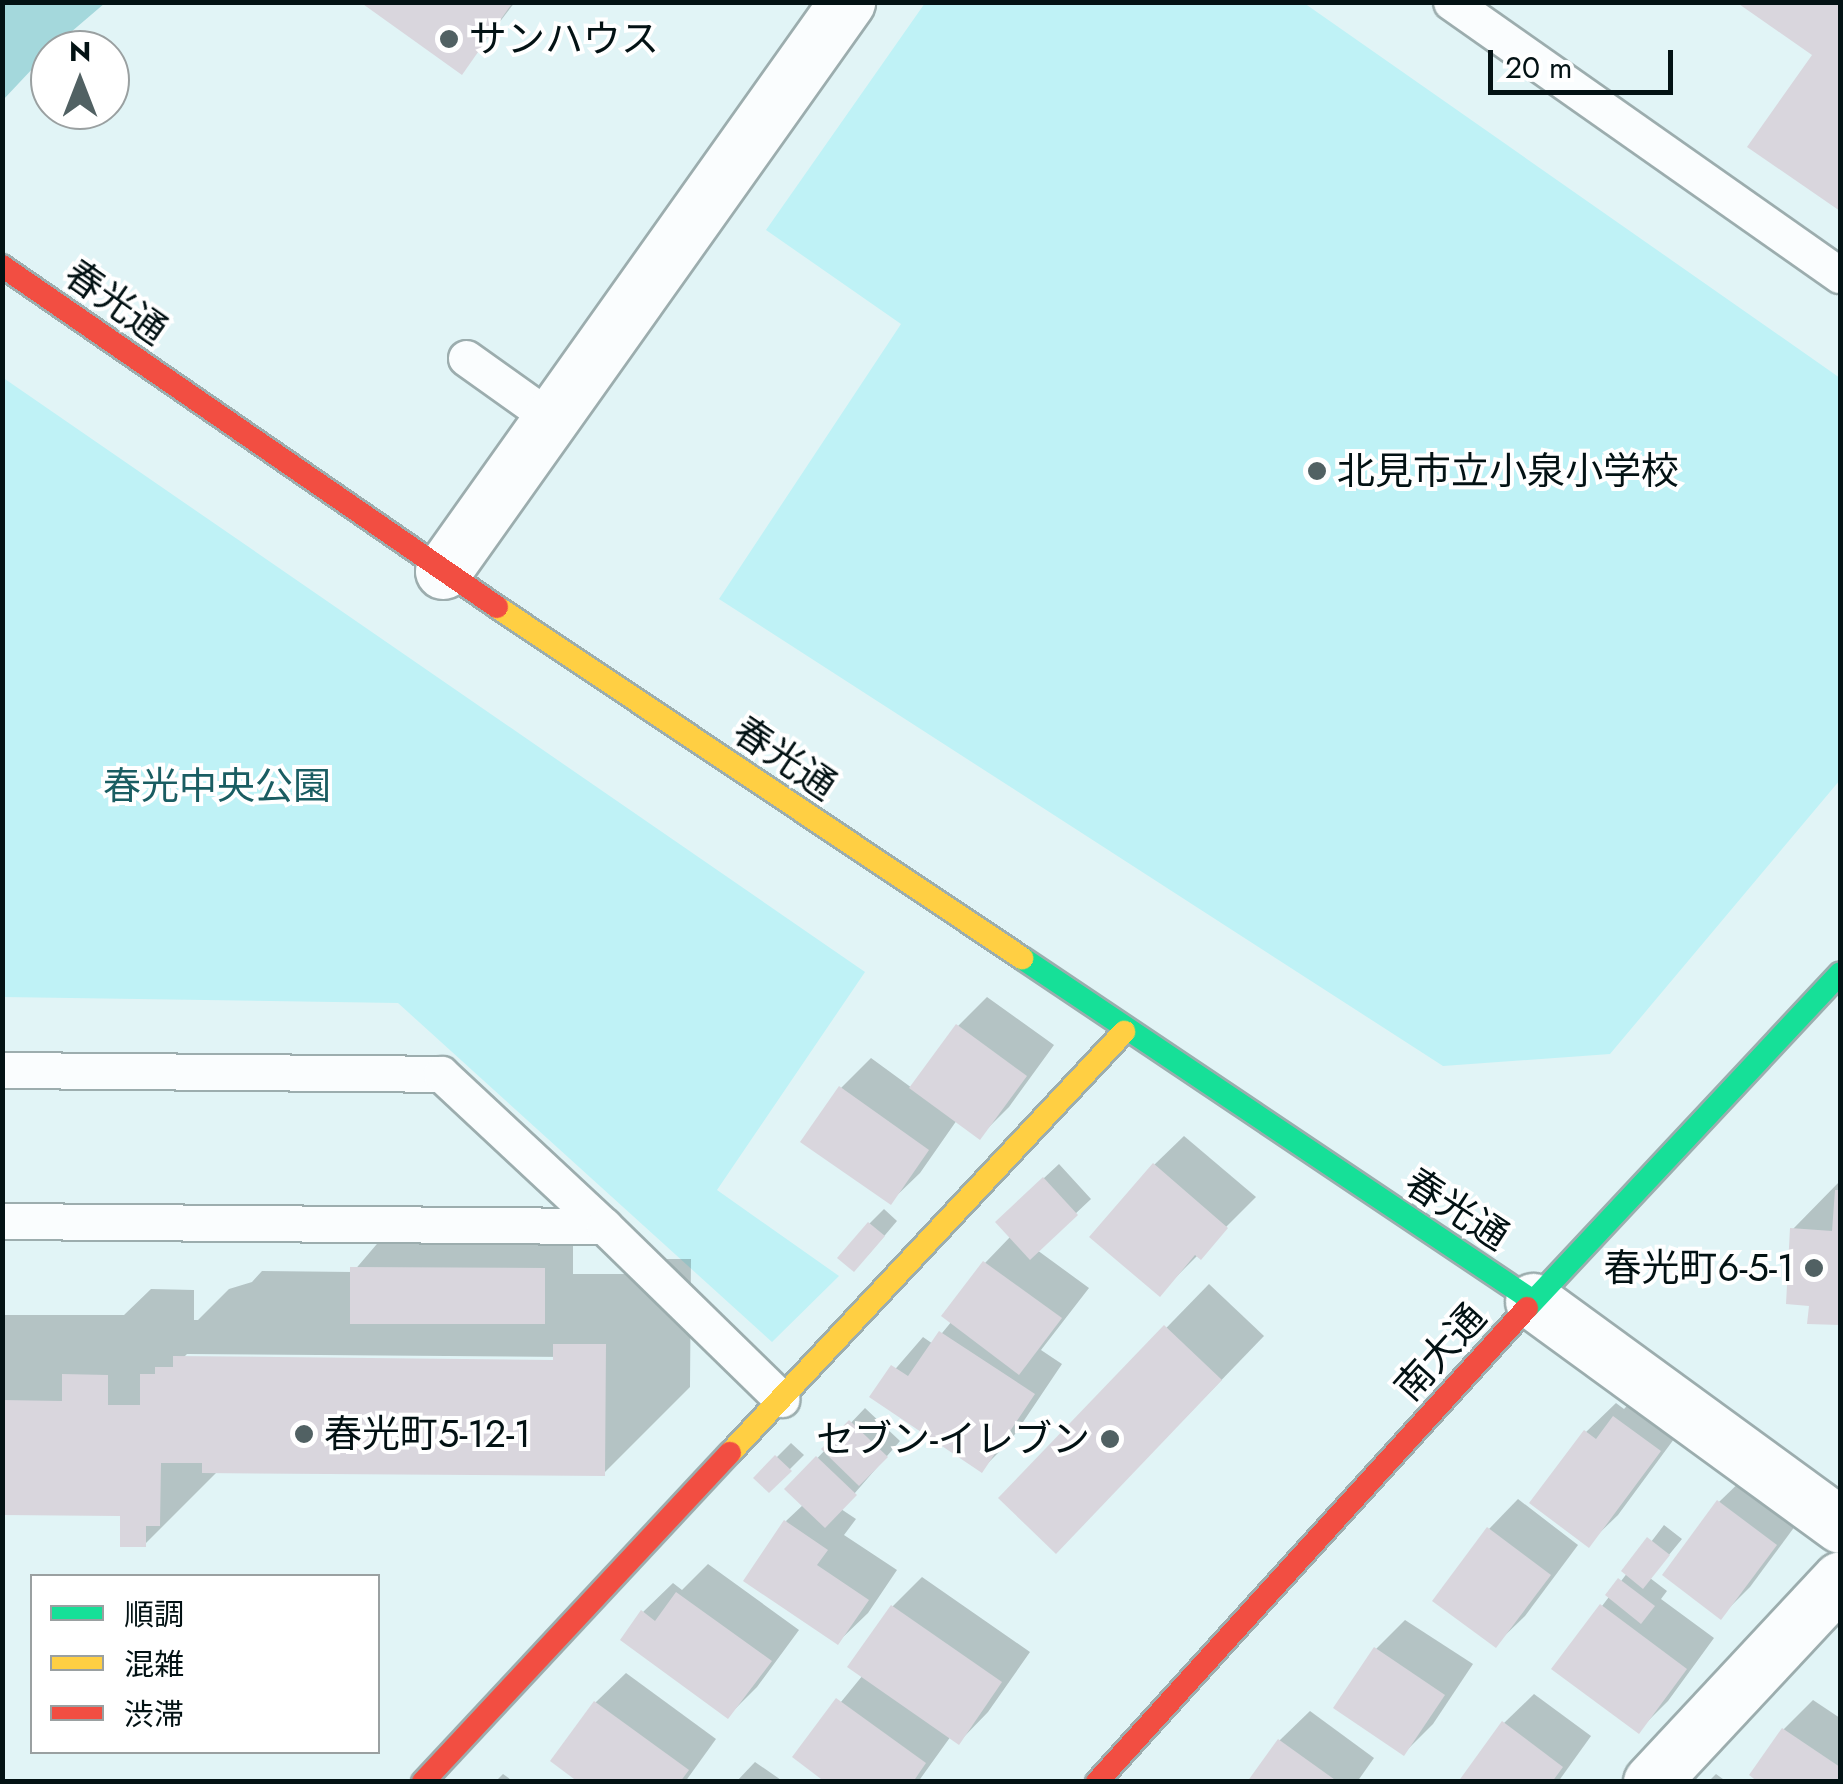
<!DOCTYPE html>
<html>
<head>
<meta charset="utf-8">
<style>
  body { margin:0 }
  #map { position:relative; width:1843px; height:1784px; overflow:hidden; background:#e1f4f6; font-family:Jost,"Noto Sans JP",sans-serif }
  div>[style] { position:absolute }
  .green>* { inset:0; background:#bff2f6 }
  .forest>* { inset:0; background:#a4d8dc }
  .shadow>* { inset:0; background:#0003 }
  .building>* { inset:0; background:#d9d6dd }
  .roads { filter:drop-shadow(2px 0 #9cadae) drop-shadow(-2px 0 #9cadae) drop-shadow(0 2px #9cadae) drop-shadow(0 -2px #9cadae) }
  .lane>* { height:35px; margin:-17.5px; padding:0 17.5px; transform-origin:17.5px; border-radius:17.5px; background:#fafdfe }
  .street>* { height:55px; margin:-27.5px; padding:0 27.5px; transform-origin:27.5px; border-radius:27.5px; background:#fafdfe }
  .fast>* { height:22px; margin:-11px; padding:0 11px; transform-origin:11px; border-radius:11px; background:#16e098 }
  .slow>* { height:22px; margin:-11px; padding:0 11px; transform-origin:11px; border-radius:11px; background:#ffcf43 }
  .jam>* { height:22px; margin:-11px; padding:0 11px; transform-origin:11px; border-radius:11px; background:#f24e42 }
  .dots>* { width:28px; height:28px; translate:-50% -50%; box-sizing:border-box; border:5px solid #fff; border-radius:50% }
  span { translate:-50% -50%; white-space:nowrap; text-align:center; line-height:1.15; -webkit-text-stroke:8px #fff; paint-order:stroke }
  .poi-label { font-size:38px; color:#031214 }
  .left { translate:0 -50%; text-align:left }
  .right { translate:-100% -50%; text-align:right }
  .street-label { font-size:38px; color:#031214 }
  .park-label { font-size:38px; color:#1a5d62 }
  .frame { position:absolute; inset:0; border:5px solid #031214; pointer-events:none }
  .legend { position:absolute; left:30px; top:1574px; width:350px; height:180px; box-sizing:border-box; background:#fff; border:2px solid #9aa0a1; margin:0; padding:12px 18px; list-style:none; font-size:30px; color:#031214 }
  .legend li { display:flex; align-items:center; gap:20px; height:50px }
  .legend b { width:50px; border:2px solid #9aa0a1 }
  .north { position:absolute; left:30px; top:30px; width:100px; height:100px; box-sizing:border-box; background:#fff; border:2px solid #9aa0a1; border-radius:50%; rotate:0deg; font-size:28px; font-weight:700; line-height:40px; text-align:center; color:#031214 }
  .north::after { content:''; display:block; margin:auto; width:35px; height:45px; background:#516163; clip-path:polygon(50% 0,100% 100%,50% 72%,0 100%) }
  .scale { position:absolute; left:1488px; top:50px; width:185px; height:45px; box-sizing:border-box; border:5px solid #031214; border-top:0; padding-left:12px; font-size:30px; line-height:35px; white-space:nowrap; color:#031214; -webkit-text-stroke:8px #fff; paint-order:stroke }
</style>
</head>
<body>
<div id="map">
  <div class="green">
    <i style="clip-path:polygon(925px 3px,1304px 3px,1840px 378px,1840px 780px,1610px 1054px,1443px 1066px,719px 599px,901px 324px,766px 230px)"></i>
    <i style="clip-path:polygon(2px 377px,865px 972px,717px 1190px,839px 1276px,772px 1342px,398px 1003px,3px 997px)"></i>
  </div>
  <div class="forest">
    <i style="clip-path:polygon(3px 2px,105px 2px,105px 3px,50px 50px,3px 100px)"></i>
  </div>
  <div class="shadow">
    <i style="clip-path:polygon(364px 2px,515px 2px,462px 71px)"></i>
    <i style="clip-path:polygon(1740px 2px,1840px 2px,1840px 208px,1751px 146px,1815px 55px)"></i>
    <i style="clip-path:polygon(987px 997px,1054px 1045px,1009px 1107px,980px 1136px,957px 1120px,920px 1173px,890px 1202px,841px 1088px,871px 1058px,912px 1088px,958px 1026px)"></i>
    <i style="clip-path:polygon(1184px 1136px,1256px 1197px,1160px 1293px,1154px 1165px)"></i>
    <i style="clip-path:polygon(1059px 1164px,1091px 1199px,1037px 1250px,1089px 1288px,1041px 1350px,1062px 1364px,1011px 1440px,982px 1469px,872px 1396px,923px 1337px,933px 1344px,952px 1321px,985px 1263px,1011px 1236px,1012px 1208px)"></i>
    <i style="clip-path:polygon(1840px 1181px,1840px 1323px,1810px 1321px,1812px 1304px,1793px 1229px)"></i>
    <i style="clip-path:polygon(884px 1209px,897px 1221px,868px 1255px,869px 1224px)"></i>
    <i style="clip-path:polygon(evenodd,382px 1238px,573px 1240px,573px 1274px,626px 1274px,641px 1259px,691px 1259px,690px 1387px,604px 1473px,219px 1470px,145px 1544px,123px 1513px,2px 1512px,2px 1315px,124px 1315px,151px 1289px,194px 1290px,194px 1320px,198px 1320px,229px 1289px,252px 1282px,262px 1271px,353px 1272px,382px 1238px,187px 1354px,565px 1357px,565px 1362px,182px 1359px,187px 1354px)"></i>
    <i style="clip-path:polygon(1209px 1284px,1264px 1336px,1099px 1507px,1001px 1498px)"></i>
    <i style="clip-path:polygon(1644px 1388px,1688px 1420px,1618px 1515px,1588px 1544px,1586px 1432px,1616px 1403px,1624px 1409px)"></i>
    <i style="clip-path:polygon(865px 1408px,900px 1441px,841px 1509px,856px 1519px,844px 1535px,897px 1570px,868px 1613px,838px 1642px,786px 1521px,804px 1504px,788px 1489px)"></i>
    <i style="clip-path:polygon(791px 1443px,804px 1455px,769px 1490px,756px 1478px)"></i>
    <i style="clip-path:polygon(1749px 1473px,1804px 1514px,1750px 1587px,1721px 1616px,1719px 1502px)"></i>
    <i style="clip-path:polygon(1518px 1499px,1578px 1545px,1525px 1616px,1495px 1645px,1489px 1529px)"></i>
    <i style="clip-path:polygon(1664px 1525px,1682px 1539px,1650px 1578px,1667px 1591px,1661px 1599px,1714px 1638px,1668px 1701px,1639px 1730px,1602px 1606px)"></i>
    <i style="clip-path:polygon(708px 1564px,799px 1630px,757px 1687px,728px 1716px,643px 1612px,673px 1583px,682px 1590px)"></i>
    <i style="clip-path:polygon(922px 1577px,1030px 1652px,988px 1712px,959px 1742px,951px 1736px,918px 1782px,830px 1782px,796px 1757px,863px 1675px,892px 1607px)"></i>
    <i style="clip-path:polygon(1405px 1620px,1473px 1664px,1433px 1724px,1404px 1753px,1376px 1649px)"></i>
    <i style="clip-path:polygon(626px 1673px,716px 1739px,685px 1782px,621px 1782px,554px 1761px,596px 1702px)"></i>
    <i style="clip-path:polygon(1534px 1694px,1591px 1736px,1558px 1782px,1461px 1782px,1504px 1723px)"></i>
    <i style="clip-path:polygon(1813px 1700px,1840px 1718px,1840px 1782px,1762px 1782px,1752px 1774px,1784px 1729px)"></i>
    <i style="clip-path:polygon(1310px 1711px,1374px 1758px,1357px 1782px,1250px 1782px,1280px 1740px)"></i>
    <i style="clip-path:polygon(755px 1762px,784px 1782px,736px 1782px)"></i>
    <i style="clip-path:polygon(503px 1774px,514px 1782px,495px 1782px)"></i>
    <i style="clip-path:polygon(1716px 1774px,1727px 1782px,1708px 1782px)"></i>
  </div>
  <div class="building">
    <i style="clip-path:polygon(360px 2px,513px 2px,462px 75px)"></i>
    <i style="clip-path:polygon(1736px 2px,1840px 2px,1840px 211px,1747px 147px,1812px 55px)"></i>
    <i style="clip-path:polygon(956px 1024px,1027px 1076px,980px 1140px,909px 1088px)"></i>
    <i style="clip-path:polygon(839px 1086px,929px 1150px,891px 1205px,800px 1142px)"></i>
    <i style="clip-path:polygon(1153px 1163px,1228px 1228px,1201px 1260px,1195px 1255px,1160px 1297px,1089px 1237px)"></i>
    <i style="clip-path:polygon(1043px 1177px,1078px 1215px,1030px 1260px,995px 1222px)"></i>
    <i style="clip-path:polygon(1835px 1190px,1840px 1190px,1840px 1325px,1807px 1324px,1809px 1306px,1786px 1304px,1790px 1228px,1832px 1231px)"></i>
    <i style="clip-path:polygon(868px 1222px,885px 1236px,854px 1272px,837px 1258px)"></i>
    <i style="clip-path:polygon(983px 1261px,1062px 1318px,1019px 1375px,941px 1316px)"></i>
    <i style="clip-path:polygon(350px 1267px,545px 1268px,545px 1324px,350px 1324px)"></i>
    <i style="clip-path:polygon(1164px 1325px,1222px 1380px,1056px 1554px,998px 1498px)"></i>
    <i style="clip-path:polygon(939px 1331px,1035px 1394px,982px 1473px,869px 1397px,891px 1365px,908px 1376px)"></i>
    <i style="clip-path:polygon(553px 1344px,606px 1344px,605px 1476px,202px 1473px,202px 1463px,161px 1463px,160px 1526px,146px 1526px,146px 1547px,120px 1547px,120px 1516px,2px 1515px,2px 1400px,62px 1401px,62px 1374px,108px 1375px,108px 1405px,140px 1405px,140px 1374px,155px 1374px,155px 1367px,173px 1367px,173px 1356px,553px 1360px)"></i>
    <i style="clip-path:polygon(1613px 1416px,1661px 1451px,1589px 1548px,1529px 1503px,1584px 1430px,1596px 1439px)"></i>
    <i style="clip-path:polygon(849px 1420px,888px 1457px,859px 1486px,821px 1449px)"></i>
    <i style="clip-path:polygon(775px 1455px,792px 1471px,769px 1493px,753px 1478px)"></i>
    <i style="clip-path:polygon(816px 1456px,857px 1495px,825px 1528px,784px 1489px)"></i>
    <i style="clip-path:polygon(1717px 1500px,1777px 1545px,1721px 1620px,1662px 1575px)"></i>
    <i style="clip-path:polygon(784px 1520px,828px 1550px,817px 1565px,869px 1600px,838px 1645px,743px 1581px)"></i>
    <i style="clip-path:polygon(1487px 1527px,1551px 1575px,1496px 1648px,1432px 1601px)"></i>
    <i style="clip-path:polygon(1647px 1537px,1670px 1555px,1643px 1589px,1621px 1571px)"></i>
    <i style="clip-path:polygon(1618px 1578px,1655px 1606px,1641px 1624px,1605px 1595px)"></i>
    <i style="clip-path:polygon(676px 1592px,772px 1661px,728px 1719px,620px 1640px,641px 1610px,655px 1621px)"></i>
    <i style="clip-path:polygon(1600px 1604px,1687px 1669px,1639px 1734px,1551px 1669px)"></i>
    <i style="clip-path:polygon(891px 1605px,1002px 1682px,959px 1745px,847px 1667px)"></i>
    <i style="clip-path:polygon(1374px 1647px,1445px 1695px,1404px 1756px,1333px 1708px)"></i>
    <i style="clip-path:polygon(836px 1698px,926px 1763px,913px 1782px,825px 1782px,792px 1757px)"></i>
    <i style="clip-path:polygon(594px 1701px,689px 1770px,680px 1782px,578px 1782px,550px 1761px)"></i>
    <i style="clip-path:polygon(1502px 1721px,1563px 1767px,1552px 1782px,1458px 1782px)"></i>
    <i style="clip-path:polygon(1782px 1728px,1840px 1767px,1840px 1782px,1758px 1782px,1749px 1775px)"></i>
    <i style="clip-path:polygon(1278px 1739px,1338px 1782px,1247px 1782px)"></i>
  </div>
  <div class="roads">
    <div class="lane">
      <i style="left:1451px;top:2px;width:475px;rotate:35.1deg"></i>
      <i style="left:466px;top:358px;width:103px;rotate:35.5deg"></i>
      <i style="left:2px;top:1070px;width:439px;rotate:0.5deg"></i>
      <i style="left:441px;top:1074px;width:223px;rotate:43deg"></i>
      <i style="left:2px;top:1221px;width:602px;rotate:0.48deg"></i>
      <i style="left:604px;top:1226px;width:248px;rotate:44.3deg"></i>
    </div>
    <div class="street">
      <i style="left:443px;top:571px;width:698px;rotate:-54.62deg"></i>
      <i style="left:1533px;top:1301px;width:380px;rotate:36.1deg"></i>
      <i style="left:1651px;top:1782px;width:277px;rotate:-47deg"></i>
    </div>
    <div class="fast">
      <i style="left:1022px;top:958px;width:615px;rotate:33.87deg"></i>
      <i style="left:1527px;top:1308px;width:458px;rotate:-46.9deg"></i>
    </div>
    <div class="slow">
      <i style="left:497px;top:607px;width:632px;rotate:33.77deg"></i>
      <i style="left:730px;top:1453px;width:577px;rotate:-46.9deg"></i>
    </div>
    <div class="jam">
      <i style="left:2px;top:266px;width:601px;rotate:34.56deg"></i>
      <i style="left:423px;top:1782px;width:450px;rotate:-47deg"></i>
      <i style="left:1097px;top:1782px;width:640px;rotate:-47.79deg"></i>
    </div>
  </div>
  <div class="dots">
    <i style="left:449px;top:39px;background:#516163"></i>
    <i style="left:1317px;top:471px;background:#516163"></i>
    <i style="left:1814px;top:1268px;background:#516163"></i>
    <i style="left:304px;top:1434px;background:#516163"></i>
    <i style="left:1110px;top:1439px;background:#516163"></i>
  </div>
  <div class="poi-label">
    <span class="left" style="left:469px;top:39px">サンハウス</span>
    <span class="left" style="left:1337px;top:471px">北見市立小泉小学校</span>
    <span class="right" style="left:1794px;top:1268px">春光町6-5-1</span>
    <span class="left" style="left:324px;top:1434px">春光町5-12-1</span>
    <span class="right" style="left:1090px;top:1439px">セブン-イレブン</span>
  </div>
  <div class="street-label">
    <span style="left:116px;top:302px;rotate:35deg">春光通</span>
    <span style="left:785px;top:758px;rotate:34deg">春光通</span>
    <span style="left:1457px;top:1209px;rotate:33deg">春光通</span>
    <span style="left:1440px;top:1352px;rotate:-48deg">南大通</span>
  </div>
  <div class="park-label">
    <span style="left:217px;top:786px">春光中央公園</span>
  </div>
  <div class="frame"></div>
  <ul class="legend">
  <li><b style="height:12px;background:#16e098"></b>順調</li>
  <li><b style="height:12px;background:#ffcf43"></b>混雑</li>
  <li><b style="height:12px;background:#f24e42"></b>渋滞</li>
  </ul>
  <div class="north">N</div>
  <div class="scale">20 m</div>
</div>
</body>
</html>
